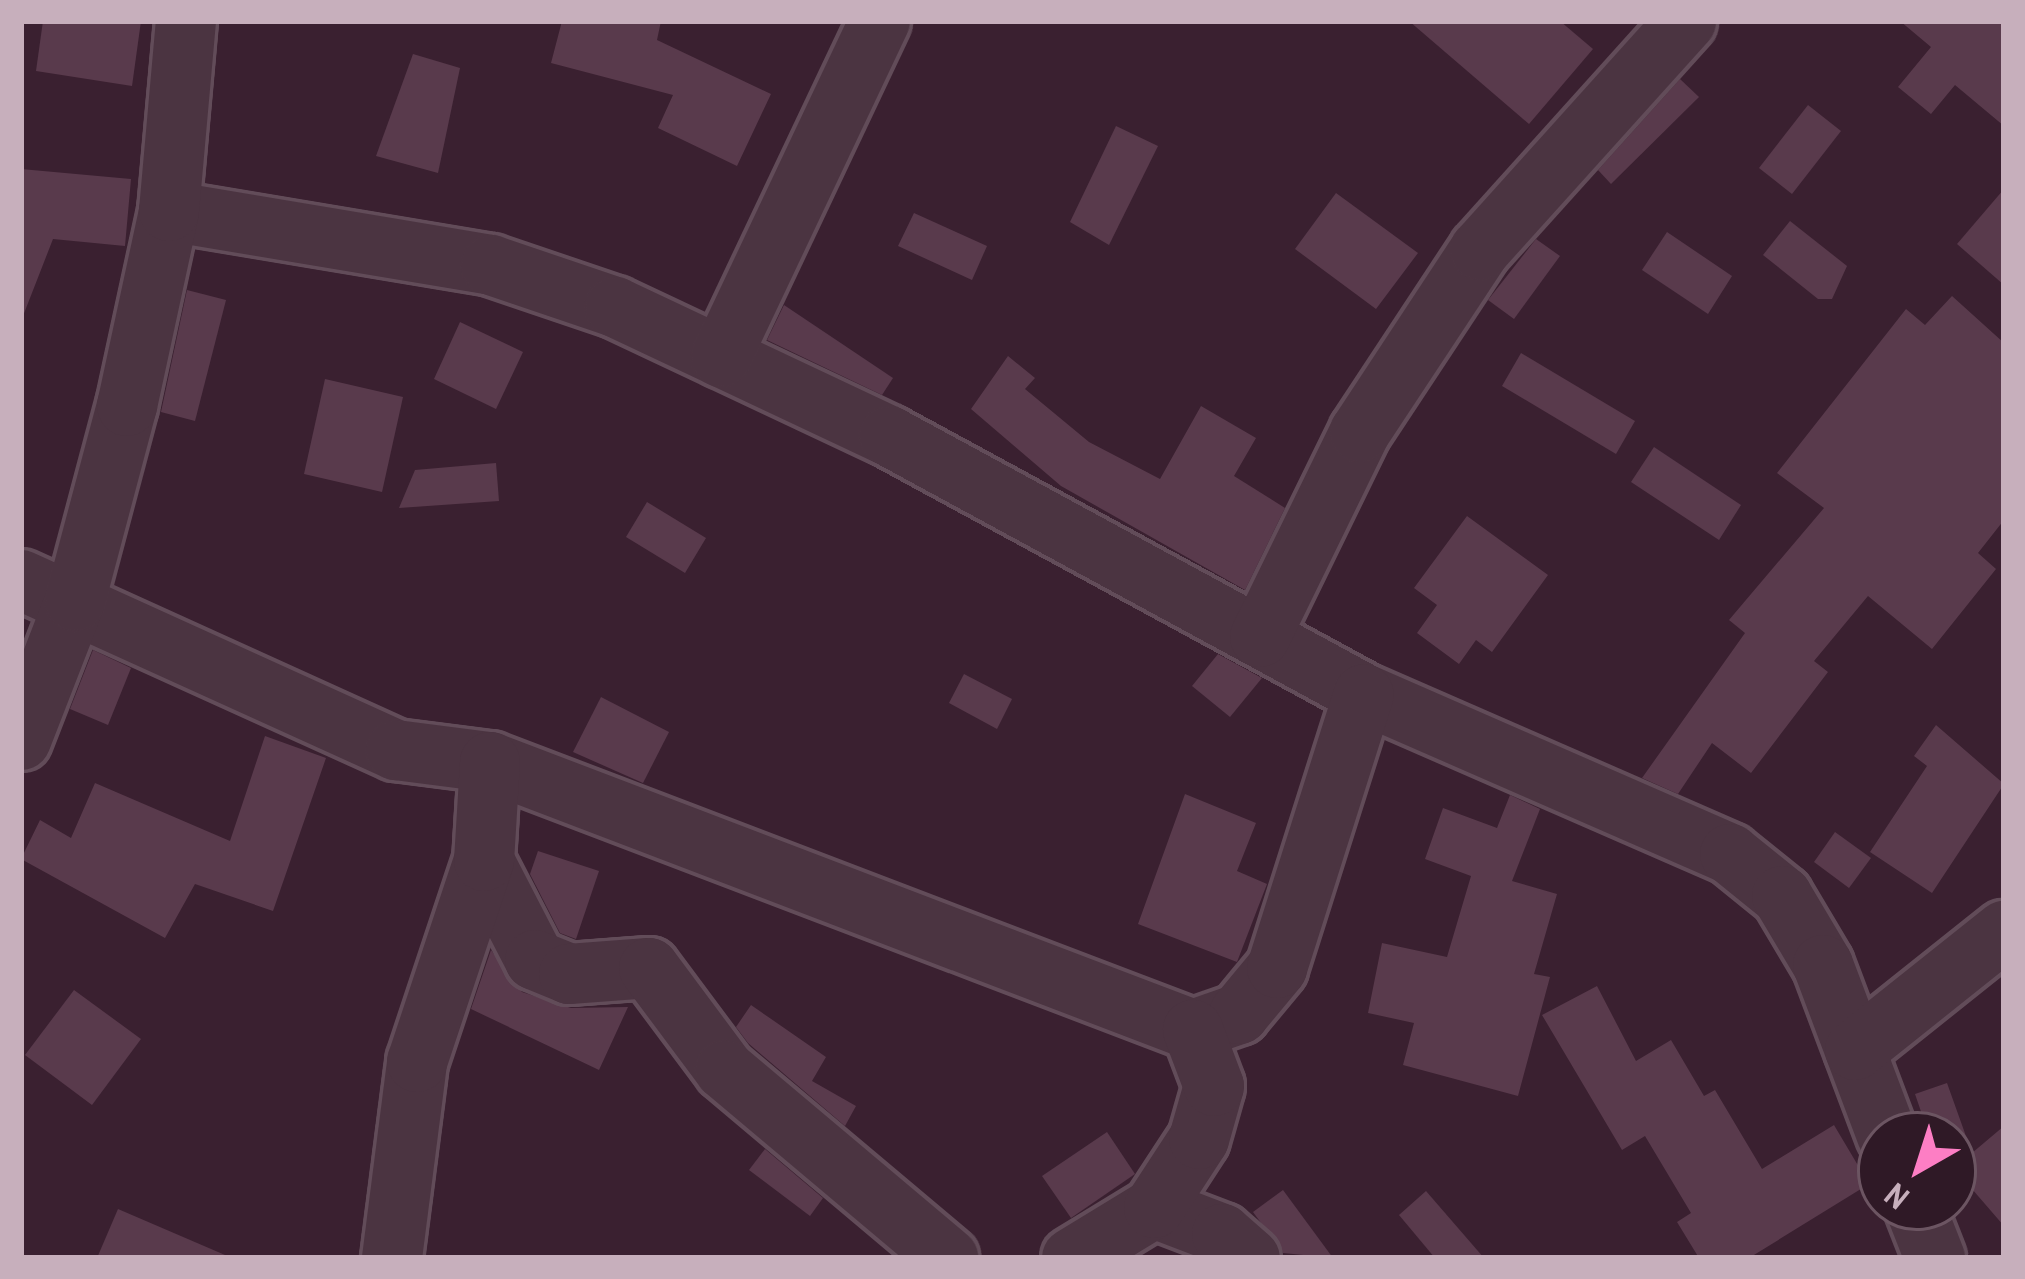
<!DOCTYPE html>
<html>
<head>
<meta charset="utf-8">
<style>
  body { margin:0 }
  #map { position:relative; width:2025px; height:1279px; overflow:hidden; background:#3a2030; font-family:"Archivo Narrow",sans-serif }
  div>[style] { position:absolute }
  .building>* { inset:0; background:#593a4c }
  .roads { filter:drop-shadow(3px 0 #624c59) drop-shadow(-3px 0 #624c59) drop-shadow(0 3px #624c59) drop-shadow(0 -3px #624c59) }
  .minor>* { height:60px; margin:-30px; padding:0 30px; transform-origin:30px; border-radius:30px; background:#4b3441 }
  span { translate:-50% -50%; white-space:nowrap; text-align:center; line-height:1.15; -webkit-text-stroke:10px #2f1926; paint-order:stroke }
  .frame { position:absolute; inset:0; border:24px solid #c7afbc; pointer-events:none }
  .north { position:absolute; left:1857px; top:1111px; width:120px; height:120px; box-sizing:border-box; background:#2f1926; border:3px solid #6c5562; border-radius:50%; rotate:219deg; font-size:33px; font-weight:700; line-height:48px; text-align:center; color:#c7afbc }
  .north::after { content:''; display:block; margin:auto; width:42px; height:54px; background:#fd7ec4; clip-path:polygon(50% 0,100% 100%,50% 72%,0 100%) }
</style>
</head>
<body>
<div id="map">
  <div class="building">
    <i style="clip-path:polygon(43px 21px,141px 21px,132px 86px,36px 71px)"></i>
    <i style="clip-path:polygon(562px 21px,661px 21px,657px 40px,771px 94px,737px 166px,658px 128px,673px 95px,551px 63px)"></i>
    <i style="clip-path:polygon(1409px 21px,1560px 21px,1593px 49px,1529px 124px)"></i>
    <i style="clip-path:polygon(1900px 21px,2004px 21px,2004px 126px,1955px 85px,1931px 114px,1898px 87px,1931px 47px)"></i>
    <i style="clip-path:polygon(413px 54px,460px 68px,438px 173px,376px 156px)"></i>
    <i style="clip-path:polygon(1680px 79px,1699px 97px,1611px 184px,1598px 170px)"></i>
    <i style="clip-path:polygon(1808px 105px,1841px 131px,1792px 194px,1759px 168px)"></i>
    <i style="clip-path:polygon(1116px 126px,1158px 146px,1109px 245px,1070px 222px)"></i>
    <i style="clip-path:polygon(21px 169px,131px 179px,125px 246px,53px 239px,23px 316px)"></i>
    <i style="clip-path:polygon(2004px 189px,2004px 285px,1957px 244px)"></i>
    <i style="clip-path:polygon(1336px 193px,1418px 253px,1376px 309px,1295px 249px)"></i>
    <i style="clip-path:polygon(914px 213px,987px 246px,972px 280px,898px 246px)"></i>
    <i style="clip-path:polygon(1790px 221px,1847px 266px,1832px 299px,1818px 299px,1763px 255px)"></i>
    <i style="clip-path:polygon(1667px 232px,1732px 276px,1708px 314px,1642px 270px)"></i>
    <i style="clip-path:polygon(1536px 239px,1560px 256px,1514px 319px,1488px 300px)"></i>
    <i style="clip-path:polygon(187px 290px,226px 300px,195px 421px,161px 412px)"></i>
    <i style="clip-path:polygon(1952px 296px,2004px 343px,2004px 520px,1978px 553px,1996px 569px,1932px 649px,1868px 596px,1814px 661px,1828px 672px,1751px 773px,1712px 743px,1678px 794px,1642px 778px,1745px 633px,1729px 620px,1824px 508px,1777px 473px,1906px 309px,1925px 325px)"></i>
    <i style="clip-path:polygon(784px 305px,893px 378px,882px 395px,767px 340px)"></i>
    <i style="clip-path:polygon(460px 322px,523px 352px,496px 409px,434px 379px)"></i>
    <i style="clip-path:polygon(1521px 353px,1635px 421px,1616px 454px,1502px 386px)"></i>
    <i style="clip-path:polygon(1008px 356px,1035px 378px,1025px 389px,1089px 442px,1160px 479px,1201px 406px,1256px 438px,1234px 476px,1285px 508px,1245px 590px,1061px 486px,971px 409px)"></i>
    <i style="clip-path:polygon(325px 379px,403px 397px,382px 492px,304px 474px)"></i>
    <i style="clip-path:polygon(1654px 447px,1741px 505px,1719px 540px,1631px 482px)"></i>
    <i style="clip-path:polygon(496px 463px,499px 501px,399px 508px,415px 470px)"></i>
    <i style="clip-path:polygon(647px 502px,706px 538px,685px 573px,626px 537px)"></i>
    <i style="clip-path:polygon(1467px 516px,1548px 575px,1492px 652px,1476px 640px,1459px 664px,1417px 633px,1437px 605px,1414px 588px)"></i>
    <i style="clip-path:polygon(93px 650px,131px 668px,108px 725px,70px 709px)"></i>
    <i style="clip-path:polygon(1218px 654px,1262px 678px,1230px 717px,1192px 686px)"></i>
    <i style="clip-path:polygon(964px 674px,1012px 699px,997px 729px,949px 703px)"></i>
    <i style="clip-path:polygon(601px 697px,669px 732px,643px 783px,573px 752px)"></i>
    <i style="clip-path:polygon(1936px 725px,2004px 784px,1932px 893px,1870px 852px,1927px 766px,1914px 756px)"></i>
    <i style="clip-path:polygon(265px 736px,326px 758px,273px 911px,195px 884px,165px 938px,21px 859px,40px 820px,71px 838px,95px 783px,230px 841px)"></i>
    <i style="clip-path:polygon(1185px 794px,1256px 823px,1237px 871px,1267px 884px,1237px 962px,1138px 924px)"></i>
    <i style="clip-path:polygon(1510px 795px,1540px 809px,1512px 881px,1557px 894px,1534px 974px,1550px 977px,1518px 1096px,1403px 1065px,1414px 1023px,1368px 1013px,1382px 943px,1447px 957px,1471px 876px,1425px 859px,1443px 808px,1497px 828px)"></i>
    <i style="clip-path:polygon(1835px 832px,1871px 858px,1849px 888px,1814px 862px)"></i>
    <i style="clip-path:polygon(538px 851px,599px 871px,576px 939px,560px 933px,530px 874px)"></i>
    <i style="clip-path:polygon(491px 950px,522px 992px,571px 1008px,628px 1007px,599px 1070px,471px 1009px)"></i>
    <i style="clip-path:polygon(1597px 986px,1636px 1061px,1671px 1040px,1704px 1096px,1715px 1090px,1762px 1169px,1834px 1125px,1869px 1184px,1749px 1258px,1699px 1258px,1677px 1222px,1691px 1213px,1645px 1136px,1622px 1150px,1542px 1015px)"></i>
    <i style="clip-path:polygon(74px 990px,141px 1039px,92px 1105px,25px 1055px)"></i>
    <i style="clip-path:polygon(751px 1005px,826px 1057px,812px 1081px,856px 1106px,845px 1126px,748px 1043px,736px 1027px)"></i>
    <i style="clip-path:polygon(1947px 1083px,1972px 1153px,2004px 1126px,2004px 1226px,1953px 1167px,1953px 1135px,1929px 1135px,1915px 1094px)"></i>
    <i style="clip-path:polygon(1107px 1132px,1135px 1174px,1071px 1218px,1042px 1176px)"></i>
    <i style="clip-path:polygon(765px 1149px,823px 1198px,810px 1216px,749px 1170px)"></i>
    <i style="clip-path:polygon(1283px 1190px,1333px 1258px,1283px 1253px,1253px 1212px)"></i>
    <i style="clip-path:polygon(1426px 1191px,1484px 1258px,1435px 1258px,1399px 1215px)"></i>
    <i style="clip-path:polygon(118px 1209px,232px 1258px,97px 1258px)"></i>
  </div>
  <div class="roads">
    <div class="minor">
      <i style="left:169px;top:211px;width:326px;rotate:9.5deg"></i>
      <i style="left:491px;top:265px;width:131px;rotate:18.7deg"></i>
      <i style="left:615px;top:307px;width:303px;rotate:25.2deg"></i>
      <i style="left:889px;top:436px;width:541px;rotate:28.51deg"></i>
      <i style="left:1364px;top:694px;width:399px;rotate:23.6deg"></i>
      <i style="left:1730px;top:854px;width:67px;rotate:38.9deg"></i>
      <i style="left:1782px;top:896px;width:80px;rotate:59.3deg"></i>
      <i style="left:1823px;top:965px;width:182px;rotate:69.4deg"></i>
      <i style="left:721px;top:357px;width:372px;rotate:-64.7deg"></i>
      <i style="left:21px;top:580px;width:412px;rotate:24.4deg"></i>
      <i style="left:396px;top:750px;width:95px;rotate:7.3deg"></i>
      <i style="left:490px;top:762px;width:752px;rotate:20.87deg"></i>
      <i style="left:1193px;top:1030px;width:49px;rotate:-19.2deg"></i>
      <i style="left:1239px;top:1014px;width:60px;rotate:-50.4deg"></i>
      <i style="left:1277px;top:968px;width:287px;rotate:-72.4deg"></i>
      <i style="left:1260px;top:637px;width:228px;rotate:-64deg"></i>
      <i style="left:1360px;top:432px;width:218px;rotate:-56.6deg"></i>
      <i style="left:1480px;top:250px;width:308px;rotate:-48deg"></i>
      <i style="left:21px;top:740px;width:149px;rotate:-68.8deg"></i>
      <i style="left:75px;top:601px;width:202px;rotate:-75.1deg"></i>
      <i style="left:127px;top:406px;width:199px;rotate:-77.8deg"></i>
      <i style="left:169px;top:211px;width:191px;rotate:-84.9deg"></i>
      <i style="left:484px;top:861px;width:111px;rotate:62.7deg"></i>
      <i style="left:535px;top:960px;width:37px;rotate:22deg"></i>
      <i style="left:569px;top:974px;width:80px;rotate:-4.3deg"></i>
      <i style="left:649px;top:968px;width:127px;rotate:53.3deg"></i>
      <i style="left:725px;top:1070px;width:292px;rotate:40.1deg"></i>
      <i style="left:1855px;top:1050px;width:191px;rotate:-38.6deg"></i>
      <i style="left:1915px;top:1207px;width:55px;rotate:68.6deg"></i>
      <i style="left:1154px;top:1208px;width:73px;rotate:20.9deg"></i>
      <i style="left:1222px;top:1234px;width:37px;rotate:41deg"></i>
      <i style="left:392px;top:1258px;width:198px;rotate:-82.7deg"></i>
      <i style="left:417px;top:1062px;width:212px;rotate:-71.6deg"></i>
      <i style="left:484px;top:861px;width:99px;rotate:-86.5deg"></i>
      <i style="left:1072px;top:1258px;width:96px;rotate:-31.4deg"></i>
      <i style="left:1154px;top:1208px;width:82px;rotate:-56.9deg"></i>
      <i style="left:1199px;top:1139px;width:55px;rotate:-74.2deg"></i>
      <i style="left:1214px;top:1086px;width:60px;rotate:-110.6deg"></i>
    </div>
  </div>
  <div class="frame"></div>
  <div class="north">N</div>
</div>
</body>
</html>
